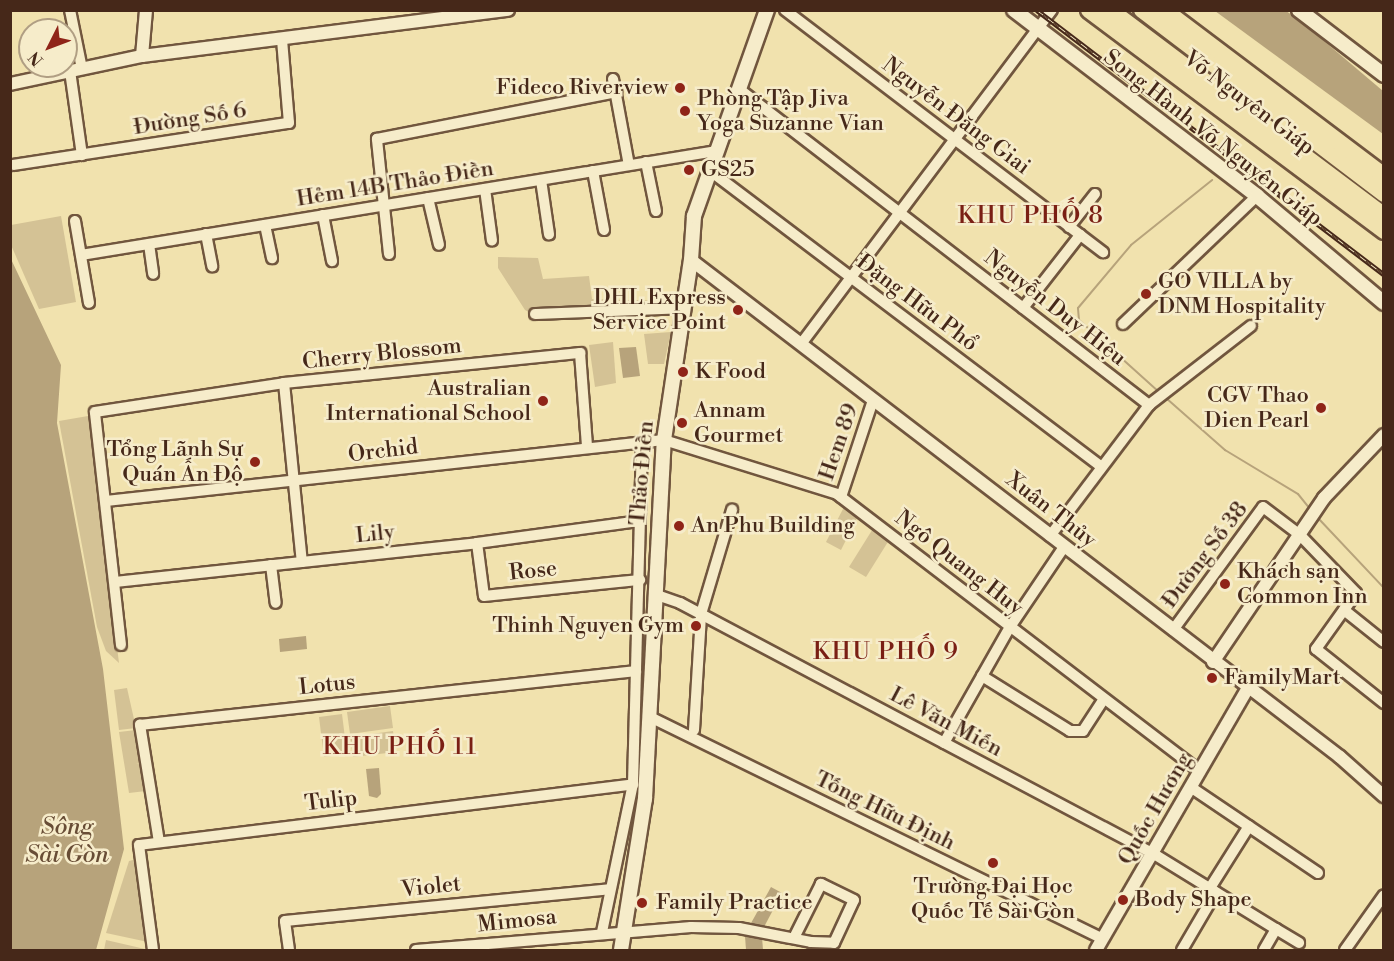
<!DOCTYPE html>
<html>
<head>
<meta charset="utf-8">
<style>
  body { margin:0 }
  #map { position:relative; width:1394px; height:961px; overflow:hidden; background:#f1e2ae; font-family:"Libre Bodoni",serif }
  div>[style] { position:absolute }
  .green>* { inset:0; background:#d4c295 }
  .water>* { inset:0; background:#b7a37b }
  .stream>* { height:2px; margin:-1px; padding:0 1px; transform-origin:1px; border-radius:1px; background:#b7a37b }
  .roads { filter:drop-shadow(2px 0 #71563e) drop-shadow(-2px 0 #71563e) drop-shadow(0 2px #71563e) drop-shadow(0 -2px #71563e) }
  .minor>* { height:10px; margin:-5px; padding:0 5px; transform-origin:5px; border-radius:5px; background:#f6ecca }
  .tertiary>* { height:12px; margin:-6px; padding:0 6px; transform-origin:6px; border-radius:6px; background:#f6ecca }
  .secondary>* { height:14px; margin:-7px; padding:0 7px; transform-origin:7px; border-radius:7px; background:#f6ecca }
  .trunk>* { height:16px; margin:-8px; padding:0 8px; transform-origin:8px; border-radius:8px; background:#f1e2ae }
  .rail>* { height:4.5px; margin-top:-2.25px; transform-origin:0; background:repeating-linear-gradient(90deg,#f6ecca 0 7px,#462819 0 14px); box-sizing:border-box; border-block:2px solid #462819 }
  .dots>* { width:16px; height:16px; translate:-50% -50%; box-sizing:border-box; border:3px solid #f6ecca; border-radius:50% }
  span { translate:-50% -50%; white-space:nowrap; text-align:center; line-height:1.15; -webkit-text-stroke:5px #f6ecca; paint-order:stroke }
  .poi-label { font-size:22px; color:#462819 }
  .right { translate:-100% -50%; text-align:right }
  .left { translate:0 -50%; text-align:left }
  .street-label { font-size:22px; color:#462819 }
  .neighbourhood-label { font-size:24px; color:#7a1f14; letter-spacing:1.5px }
  .water-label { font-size:24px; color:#684d36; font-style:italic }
  .frame { position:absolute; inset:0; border:12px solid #462819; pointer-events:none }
  .north { position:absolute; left:18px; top:18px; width:60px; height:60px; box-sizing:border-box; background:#f6ecca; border:2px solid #b09e83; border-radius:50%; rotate:228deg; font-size:16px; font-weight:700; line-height:24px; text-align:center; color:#462819 }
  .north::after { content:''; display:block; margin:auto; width:21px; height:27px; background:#8f2418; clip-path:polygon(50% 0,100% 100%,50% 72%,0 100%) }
</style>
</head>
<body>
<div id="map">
  <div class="green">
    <i style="clip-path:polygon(61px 216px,76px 302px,39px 309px,11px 245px,11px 225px)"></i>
    <i style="clip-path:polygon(498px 257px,538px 258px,543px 279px,589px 276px,592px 299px,671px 301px,671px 308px,536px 316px,525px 310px,498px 268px)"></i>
    <i style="clip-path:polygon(671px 332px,664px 364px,648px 364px,644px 334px)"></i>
    <i style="clip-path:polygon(613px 342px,616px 383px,595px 387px,589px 345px)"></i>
    <i style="clip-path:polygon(88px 416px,119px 663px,106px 651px,97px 627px,59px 421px)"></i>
    <i style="clip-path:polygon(844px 507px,859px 514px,841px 550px,826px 542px)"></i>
    <i style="clip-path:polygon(874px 527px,891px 537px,866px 577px,849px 567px)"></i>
    <i style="clip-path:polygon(127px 688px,136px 728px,119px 730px,114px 690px)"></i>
    <i style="clip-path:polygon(390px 706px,393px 728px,350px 734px,347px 712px)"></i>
    <i style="clip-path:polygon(342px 714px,347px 754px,324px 757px,319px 717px)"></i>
    <i style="clip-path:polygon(136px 730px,142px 763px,136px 764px,142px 764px,146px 791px,129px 793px,119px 732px)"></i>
    <i style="clip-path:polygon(393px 731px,396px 752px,353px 757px,350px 737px)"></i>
    <i style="clip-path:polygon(137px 859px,148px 942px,106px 933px,129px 861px)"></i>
    <i style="clip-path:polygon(106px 940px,145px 949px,144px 950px,104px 950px)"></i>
  </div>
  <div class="water">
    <i style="clip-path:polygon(1215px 11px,1286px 11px,1298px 19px,1383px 91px,1383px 134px)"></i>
    <i style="clip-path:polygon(10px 257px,61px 365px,57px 423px,103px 669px,124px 849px,96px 950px,11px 950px)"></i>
    <i style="clip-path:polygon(636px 347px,640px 376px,623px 378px,619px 348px)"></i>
    <i style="clip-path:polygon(306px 636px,307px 649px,280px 652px,279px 639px)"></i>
    <i style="clip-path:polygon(379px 768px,381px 794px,377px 798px,369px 796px,366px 769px)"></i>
    <i style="clip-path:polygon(771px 887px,782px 893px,764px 927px,750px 925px)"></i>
    <i style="clip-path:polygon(745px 936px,762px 937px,763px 950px,746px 950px)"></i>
  </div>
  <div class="stream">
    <i style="left:1159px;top:392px;width:108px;rotate:-138deg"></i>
    <i style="left:1079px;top:320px;width:12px;rotate:-95deg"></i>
    <i style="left:1078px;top:308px;width:82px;rotate:-49.9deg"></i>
    <i style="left:1131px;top:245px;width:104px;rotate:-38.7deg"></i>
    <i style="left:1166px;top:398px;width:79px;rotate:41.4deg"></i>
    <i style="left:1225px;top:450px;width:85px;rotate:31.1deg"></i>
    <i style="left:1298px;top:494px;width:19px;rotate:51deg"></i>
    <i style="left:1318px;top:518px;width:96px;rotate:46.7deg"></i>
  </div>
  <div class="roads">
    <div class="minor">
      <i style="left:70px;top:10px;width:60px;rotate:78.5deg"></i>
      <i style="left:785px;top:10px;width:400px;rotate:37.3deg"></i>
      <i style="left:48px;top:26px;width:4px;rotate:90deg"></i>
      <i style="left:70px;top:71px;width:85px;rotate:81.9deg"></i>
      <i style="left:613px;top:79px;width:87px;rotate:79.5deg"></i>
      <i style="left:739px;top:89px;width:518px;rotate:37.62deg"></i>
      <i style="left:646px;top:162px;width:50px;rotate:78.5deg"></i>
      <i style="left:13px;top:165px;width:279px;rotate:-8.7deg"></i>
      <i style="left:289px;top:123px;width:84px;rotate:-94.8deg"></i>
      <i style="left:709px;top:170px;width:492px;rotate:37.1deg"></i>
      <i style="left:593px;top:171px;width:60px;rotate:79.4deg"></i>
      <i style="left:541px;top:180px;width:55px;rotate:81.6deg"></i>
      <i style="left:485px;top:189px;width:52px;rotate:82.3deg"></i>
      <i style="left:428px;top:198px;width:48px;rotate:76.8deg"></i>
      <i style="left:323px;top:215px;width:47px;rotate:78.9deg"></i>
      <i style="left:75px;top:221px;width:83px;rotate:80.3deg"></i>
      <i style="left:265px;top:225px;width:34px;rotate:78deg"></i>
      <i style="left:1069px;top:227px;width:42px;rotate:-51.8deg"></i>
      <i style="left:206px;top:234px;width:33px;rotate:79deg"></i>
      <i style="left:149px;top:244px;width:30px;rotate:82deg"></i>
      <i style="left:389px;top:254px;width:116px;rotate:-96deg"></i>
      <i style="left:377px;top:139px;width:244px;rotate:-11.1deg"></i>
      <i style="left:81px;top:255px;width:643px;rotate:-9.3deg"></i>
      <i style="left:1023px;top:308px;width:93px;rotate:-52deg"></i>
      <i style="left:535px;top:314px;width:147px;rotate:-2.3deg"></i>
      <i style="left:1123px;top:324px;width:185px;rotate:-43.7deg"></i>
      <i style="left:801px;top:344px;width:418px;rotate:-53.1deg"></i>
      <i style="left:284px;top:383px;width:180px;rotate:84.3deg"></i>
      <i style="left:841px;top:497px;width:102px;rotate:-71.7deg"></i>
      <i style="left:106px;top:501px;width:561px;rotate:-6.24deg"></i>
      <i style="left:664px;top:440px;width:181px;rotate:17.3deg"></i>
      <i style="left:837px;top:494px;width:457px;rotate:37.4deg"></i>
      <i style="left:1050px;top:536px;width:164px;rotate:-52.9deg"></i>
      <i style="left:1149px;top:405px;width:129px;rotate:-37.8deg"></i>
      <i style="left:477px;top:543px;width:53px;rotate:82.5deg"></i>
      <i style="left:484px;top:596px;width:157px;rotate:-5.9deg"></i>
      <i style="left:271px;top:565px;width:38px;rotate:83deg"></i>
      <i style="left:115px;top:582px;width:364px;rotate:-6.1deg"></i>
      <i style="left:477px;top:543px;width:163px;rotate:-7.7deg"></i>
      <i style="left:654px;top:594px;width:28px;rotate:19deg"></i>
      <i style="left:680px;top:603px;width:536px;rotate:27.9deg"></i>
      <i style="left:1154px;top:854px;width:143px;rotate:31.6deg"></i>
      <i style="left:1276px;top:929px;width:24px;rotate:120deg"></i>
      <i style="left:1344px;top:610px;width:51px;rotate:38.7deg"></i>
      <i style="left:1173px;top:630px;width:152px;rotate:-53.8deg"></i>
      <i style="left:1263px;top:507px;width:46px;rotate:37.1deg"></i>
      <i style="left:1300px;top:535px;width:81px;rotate:46deg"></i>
      <i style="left:1356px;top:593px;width:69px;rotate:125.5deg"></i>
      <i style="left:1316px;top:649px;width:87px;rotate:38.5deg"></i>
      <i style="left:121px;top:645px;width:234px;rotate:-96.4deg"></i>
      <i style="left:95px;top:412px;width:191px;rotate:-8.7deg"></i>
      <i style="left:284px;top:383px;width:298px;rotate:-5.8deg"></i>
      <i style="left:580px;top:353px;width:94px;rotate:85.7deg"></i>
      <i style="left:982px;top:676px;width:104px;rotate:32deg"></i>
      <i style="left:1070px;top:731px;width:13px"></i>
      <i style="left:1083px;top:731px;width:38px;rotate:-57deg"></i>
      <i style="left:650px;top:717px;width:504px;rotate:26.11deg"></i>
      <i style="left:694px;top:730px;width:116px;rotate:-86.5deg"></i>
      <i style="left:701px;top:614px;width:109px;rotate:-73.4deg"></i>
      <i style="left:944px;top:743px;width:133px;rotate:-60.4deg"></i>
      <i style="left:1010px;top:627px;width:97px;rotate:-56deg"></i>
      <i style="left:1192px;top:788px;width:152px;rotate:34deg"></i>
      <i style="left:159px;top:842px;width:119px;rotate:-99.2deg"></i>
      <i style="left:140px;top:725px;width:499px;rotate:-6.2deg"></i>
      <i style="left:1210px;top:888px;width:73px;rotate:-57.8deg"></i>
      <i style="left:1276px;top:929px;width:27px;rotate:31deg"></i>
      <i style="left:602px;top:932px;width:151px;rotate:-78.2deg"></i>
      <i style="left:633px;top:784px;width:342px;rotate:-88.5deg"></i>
      <i style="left:153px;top:950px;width:106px;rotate:-97.6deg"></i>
      <i style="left:139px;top:845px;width:498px;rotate:-7deg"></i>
      <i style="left:289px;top:950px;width:29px;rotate:-98deg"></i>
      <i style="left:285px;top:921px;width:326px;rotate:-5.6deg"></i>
      <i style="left:416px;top:950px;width:276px;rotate:-4.8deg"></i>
      <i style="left:691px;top:927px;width:48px;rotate:1.2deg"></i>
      <i style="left:739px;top:928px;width:73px;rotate:11deg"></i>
      <i style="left:811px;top:942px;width:23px;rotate:2deg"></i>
      <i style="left:834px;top:943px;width:47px;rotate:-65.1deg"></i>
      <i style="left:854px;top:900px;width:37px;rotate:-154deg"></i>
      <i style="left:821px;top:884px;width:58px;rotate:116.6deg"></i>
      <i style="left:1182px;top:950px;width:67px;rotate:-59.6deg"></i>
      <i style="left:1345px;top:950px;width:67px;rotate:-54.7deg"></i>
    </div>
    <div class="tertiary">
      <i style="left:142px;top:56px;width:46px;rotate:-85deg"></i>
      <i style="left:10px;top:84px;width:135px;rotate:-12deg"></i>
      <i style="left:142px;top:56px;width:369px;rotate:-7.2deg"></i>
      <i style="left:691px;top:260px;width:817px;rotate:37.44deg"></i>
      <i style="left:1340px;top:757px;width:59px;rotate:41.6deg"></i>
      <i style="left:1213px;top:662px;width:198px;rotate:-55.9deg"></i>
      <i style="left:1324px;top:498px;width:87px;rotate:-46.4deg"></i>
      <i style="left:1096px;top:950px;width:303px;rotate:-59.9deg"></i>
    </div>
    <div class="secondary">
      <i style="left:1014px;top:10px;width:306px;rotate:37.4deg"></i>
      <i style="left:1257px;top:196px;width:166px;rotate:40.1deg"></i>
      <i style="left:1299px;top:10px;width:107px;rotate:37.4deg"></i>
      <i style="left:621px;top:950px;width:153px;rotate:-81deg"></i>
      <i style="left:645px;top:799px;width:360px;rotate:-87deg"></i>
      <i style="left:664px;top:440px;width:182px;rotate:-81.5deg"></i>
      <i style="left:691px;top:260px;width:44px;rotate:-86.1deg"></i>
      <i style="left:694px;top:216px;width:219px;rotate:-70.5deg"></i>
    </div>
    <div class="trunk">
      <i style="left:1089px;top:10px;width:369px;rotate:36.8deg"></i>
      <i style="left:1110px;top:10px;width:343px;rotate:36.9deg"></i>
      <i style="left:1142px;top:10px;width:304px;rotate:37.2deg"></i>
      <i style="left:1164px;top:10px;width:276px;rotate:37deg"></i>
    </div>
  </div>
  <div class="rail">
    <i style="left:1037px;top:10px;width:436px;rotate:37.3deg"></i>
  </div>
  <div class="dots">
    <i style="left:680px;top:88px;background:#8f2418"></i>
    <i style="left:685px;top:111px;background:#8f2418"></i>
    <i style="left:689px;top:170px;background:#8f2418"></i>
    <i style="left:1146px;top:294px;background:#8f2418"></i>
    <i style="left:738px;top:310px;background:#8f2418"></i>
    <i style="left:683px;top:372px;background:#8f2418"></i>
    <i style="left:543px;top:401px;background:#8f2418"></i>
    <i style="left:1321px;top:408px;background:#8f2418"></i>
    <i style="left:682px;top:423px;background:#8f2418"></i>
    <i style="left:255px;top:462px;background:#8f2418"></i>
    <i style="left:679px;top:526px;background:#8f2418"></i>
    <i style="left:1225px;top:584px;background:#8f2418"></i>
    <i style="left:696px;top:626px;background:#8f2418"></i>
    <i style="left:1212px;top:678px;background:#8f2418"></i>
    <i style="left:993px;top:863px;background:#8f2418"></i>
    <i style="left:1123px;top:900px;background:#8f2418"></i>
    <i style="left:642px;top:903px;background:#8f2418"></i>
  </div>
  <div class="poi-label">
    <span class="right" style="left:668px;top:88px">Fideco Riverview</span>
    <span class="left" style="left:697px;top:111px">Phòng Tập Jiva<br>Yoga Suzanne Vian</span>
    <span class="left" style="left:701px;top:170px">GS25</span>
    <span class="left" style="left:1158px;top:294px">GO VILLA by<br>DNM Hospitality</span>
    <span class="right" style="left:726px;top:310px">DHL Express<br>Service Point</span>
    <span class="left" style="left:695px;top:372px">K Food</span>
    <span class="right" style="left:531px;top:401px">Australian<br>International School</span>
    <span class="right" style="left:1309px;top:408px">CGV Thao<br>Dien Pearl</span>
    <span class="left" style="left:694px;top:423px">Annam<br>Gourmet</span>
    <span class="right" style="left:243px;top:462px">Tổng Lãnh Sự<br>Quán Ấn Độ</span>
    <span class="left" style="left:691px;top:526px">An Phu Building</span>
    <span class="left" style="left:1237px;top:584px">Khách sạn<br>Common Inn</span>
    <span class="right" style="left:684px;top:626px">Thinh Nguyen Gym</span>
    <span class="left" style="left:1224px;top:678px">FamilyMart</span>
    <span style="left:993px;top:899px">Trường Đại Học<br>Quốc Tế Sài Gòn</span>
    <span class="left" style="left:1135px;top:900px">Body Shape</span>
    <span class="left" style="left:656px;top:903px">Family Practice</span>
  </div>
  <div class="street-label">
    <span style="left:1249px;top:103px;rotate:37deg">Võ Nguyên Giáp</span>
    <span style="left:956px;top:116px;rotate:37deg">Nguyễn Đăng Giai</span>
    <span style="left:190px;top:119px;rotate:-9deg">Đường Số 6</span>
    <span style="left:1213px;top:138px;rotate:38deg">Song Hành Võ Nguyên Giáp</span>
    <span style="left:395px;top:184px;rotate:-9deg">Hẻm 14B Thảo Điền</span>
    <span style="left:917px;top:303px;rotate:37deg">Đặng Hữu Phổ</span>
    <span style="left:1055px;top:308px;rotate:38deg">Nguyễn Duy Hiệu</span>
    <span style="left:382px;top:354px;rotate:-6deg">Cherry Blossom</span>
    <span style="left:839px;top:442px;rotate:-71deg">Hem 89</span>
    <span style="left:383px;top:451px;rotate:-7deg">Orchid</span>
    <span style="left:642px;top:473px;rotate:-85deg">Thảo Điền</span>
    <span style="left:1051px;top:510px;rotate:38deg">Xuân Thủy</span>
    <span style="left:375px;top:534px;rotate:-6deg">Lily</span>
    <span style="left:1205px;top:555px;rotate:-53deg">Đường Số 38</span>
    <span style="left:959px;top:563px;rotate:38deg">Ngô Quang Huy</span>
    <span style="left:533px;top:571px;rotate:-6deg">Rose</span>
    <span style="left:327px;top:685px;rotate:-6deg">Lotus</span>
    <span style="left:946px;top:722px;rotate:28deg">Lê Văn Miến</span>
    <span style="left:331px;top:801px;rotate:-7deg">Tulip</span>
    <span style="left:1155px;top:809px;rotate:-60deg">Quốc Hương</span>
    <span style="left:885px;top:811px;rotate:26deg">Tống Hữu Định</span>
    <span style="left:431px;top:887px;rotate:-6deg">Violet</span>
    <span style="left:517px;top:921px;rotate:-6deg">Mimosa</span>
  </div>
  <div class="neighbourhood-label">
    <span style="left:1031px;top:217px">KHU PHỐ 8</span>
    <span style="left:886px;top:653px">KHU PHỐ 9</span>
    <span style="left:400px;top:748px">KHU PHỐ 11</span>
  </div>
  <div class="water-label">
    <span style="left:67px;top:842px">Sông<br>Sài Gòn</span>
  </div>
  <div class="frame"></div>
  <div class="north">N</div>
</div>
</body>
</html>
